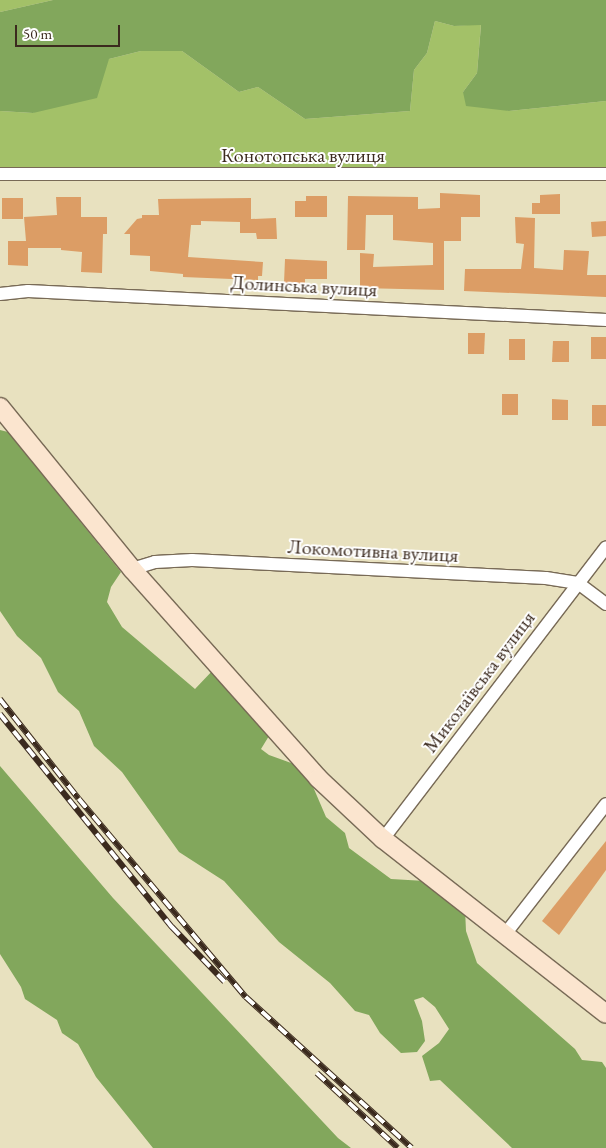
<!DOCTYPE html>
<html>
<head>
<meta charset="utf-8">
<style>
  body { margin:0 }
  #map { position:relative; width:606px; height:1148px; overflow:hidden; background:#e8e1bf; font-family:"EB Garamond",serif }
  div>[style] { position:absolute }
  .green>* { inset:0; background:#a3c168 }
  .forest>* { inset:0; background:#82a75c }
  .building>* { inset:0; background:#dc9d65 }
  .roads { filter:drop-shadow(1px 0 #786a56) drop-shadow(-1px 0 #786a56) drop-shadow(0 1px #786a56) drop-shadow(0 -1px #786a56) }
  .street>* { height:12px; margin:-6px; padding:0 6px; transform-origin:6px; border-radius:6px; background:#fff }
  .secondary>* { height:18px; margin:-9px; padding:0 9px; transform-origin:9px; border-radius:9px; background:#fbe5cf }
  .rail>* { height:5.5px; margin-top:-2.75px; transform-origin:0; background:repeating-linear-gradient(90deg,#fff 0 11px,#3b2a1e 0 22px); box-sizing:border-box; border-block:1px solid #3b2a1e }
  span { translate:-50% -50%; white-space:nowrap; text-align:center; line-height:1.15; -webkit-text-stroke:4px #fff; paint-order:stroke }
  .street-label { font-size:20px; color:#3b2a1e }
  .scale { position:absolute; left:15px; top:25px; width:105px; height:22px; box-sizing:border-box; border:2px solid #3b2a1e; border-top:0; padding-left:6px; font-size:15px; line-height:18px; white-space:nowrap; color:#3b2a1e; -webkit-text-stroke:4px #fff; paint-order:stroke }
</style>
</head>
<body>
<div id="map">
  <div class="green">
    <i style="clip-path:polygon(0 0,53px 0,0 12px)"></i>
    <i style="clip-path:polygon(435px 21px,454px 26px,481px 24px,477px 73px,463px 92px,509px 111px,606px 101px,606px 168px,0 168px,0 111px,33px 113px,109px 59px,141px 51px,182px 51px,239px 92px,258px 87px,305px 119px,410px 111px,414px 70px,427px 53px)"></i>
  </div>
  <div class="forest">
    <i style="clip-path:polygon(53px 0,606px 0,606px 101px,509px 111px,466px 106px,463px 92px,477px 73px,481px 25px,454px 26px,435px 21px,427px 53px,414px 70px,410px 111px,305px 119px,258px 87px,239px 92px,182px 51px,141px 51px,109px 59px,97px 98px,33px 113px,0 111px,0 12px)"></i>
    <i style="clip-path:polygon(0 430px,8px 432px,121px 572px,111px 587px,107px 602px,122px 627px,195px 689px,215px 668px,272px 731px,261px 749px,269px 755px,305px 768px,326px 817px,345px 833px,349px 848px,391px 879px,425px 881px,465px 909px,466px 931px,477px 963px,575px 1049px,582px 1060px,602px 1062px,606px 1068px,606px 1148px,512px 1148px,440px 1080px,430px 1081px,422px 1056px,439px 1043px,449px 1029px,435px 1007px,423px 997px,414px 1000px,422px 1021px,425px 1041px,417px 1052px,401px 1053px,380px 1033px,369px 1015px,355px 1011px,330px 983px,279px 942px,224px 881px,179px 852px,122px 772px,94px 746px,79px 711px,58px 692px,41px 658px,17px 636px,0 611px)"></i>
    <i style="clip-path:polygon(0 766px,113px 898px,338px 1138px,351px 1148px,153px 1148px,96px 1077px,78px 1044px,62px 1033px,57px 1020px,25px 999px,21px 987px,0 954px)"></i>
  </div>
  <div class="building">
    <i style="clip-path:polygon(440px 193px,480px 195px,480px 217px,461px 217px,461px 241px,444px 241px,444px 290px,360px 288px,360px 253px,374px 254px,373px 267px,433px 265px,433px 243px,393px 240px,393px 215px,366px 215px,365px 250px,347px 250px,348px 196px,418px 197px,418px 209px,440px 208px)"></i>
    <i style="clip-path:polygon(560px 194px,560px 214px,532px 214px,532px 203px,540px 203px,540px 195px)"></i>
    <i style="clip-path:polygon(306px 196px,327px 196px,327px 217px,295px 217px,295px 201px,306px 201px)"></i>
    <i style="clip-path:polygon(56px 197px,81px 197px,81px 217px,107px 217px,107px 234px,103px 234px,102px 273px,81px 272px,82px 252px,61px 250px,61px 248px,28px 248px,28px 266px,8px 265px,8px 241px,26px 241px,24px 217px,57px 215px)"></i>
    <i style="clip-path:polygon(2px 198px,23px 198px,23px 219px,2px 219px)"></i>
    <i style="clip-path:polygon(251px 198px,251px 219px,276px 218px,277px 239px,257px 239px,256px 233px,240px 233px,240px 222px,201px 221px,201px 225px,191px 225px,188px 257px,263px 262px,262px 276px,258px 276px,258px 280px,183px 277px,183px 274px,150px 271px,150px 256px,130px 255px,130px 234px,124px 234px,137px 219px,142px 218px,142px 215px,159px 215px,158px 199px)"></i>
    <i style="clip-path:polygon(515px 217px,535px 218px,534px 268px,563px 270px,564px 250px,589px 251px,587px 275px,606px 275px,606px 297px,464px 291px,465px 269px,521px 269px,524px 244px,516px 243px)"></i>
    <i style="clip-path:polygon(606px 221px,606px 236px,592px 237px,591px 222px)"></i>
    <i style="clip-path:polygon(285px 259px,327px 261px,327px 279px,305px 279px,305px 284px,284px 283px)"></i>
    <i style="clip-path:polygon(468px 333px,485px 333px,484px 354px,468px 354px)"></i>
    <i style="clip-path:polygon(591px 337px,606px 337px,606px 359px,591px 359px)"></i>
    <i style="clip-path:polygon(509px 339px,525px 339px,525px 360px,509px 360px)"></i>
    <i style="clip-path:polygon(553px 341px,569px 341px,569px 362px,552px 362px)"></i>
    <i style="clip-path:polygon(502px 394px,518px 394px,518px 415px,502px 415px)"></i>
    <i style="clip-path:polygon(552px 399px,568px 400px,568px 420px,552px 420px)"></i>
    <i style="clip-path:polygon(592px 405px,606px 405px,606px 426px,592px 426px)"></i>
    <i style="clip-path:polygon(606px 841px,606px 870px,559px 935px,542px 921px)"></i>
  </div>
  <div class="roads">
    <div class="street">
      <i style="left:0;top:174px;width:606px"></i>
      <i style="left:0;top:294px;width:28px;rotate:-6deg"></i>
      <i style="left:28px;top:291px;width:579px;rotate:2.87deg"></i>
      <i style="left:132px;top:569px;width:24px;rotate:-17deg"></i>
      <i style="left:155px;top:562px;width:37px;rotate:-3deg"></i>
      <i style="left:192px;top:560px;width:354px;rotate:2.9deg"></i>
      <i style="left:546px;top:578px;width:32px;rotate:9deg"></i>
      <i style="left:578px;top:583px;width:35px;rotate:37deg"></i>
      <i style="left:383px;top:839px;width:367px;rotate:-52.6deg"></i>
      <i style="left:506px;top:933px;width:163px;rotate:-52.2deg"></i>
    </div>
    <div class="secondary">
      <i style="left:0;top:407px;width:209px;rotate:50.8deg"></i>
      <i style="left:132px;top:569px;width:280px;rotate:48.3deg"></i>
      <i style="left:318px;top:778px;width:89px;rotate:43.2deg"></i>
      <i style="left:383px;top:839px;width:283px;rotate:38.1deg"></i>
    </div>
  </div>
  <div class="rail">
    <i style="left:0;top:699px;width:127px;rotate:51.7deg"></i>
    <i style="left:79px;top:799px;width:259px;rotate:49.9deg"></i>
    <i style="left:246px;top:997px;width:224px;rotate:42.3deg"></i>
    <i style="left:0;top:714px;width:274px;rotate:51.1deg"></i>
    <i style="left:172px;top:927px;width:76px;rotate:46.1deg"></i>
    <i style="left:317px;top:1073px;width:110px;rotate:42.8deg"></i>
  </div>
  <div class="street-label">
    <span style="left:303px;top:155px">Конотопська вулиця</span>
    <span style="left:304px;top:286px;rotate:3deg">Долинська вулиця</span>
    <span style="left:373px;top:551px;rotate:3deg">Локомотивна вулиця</span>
    <span style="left:479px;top:682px;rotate:-53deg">Миколаївська вулиця</span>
  </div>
  <div class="scale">50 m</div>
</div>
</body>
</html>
